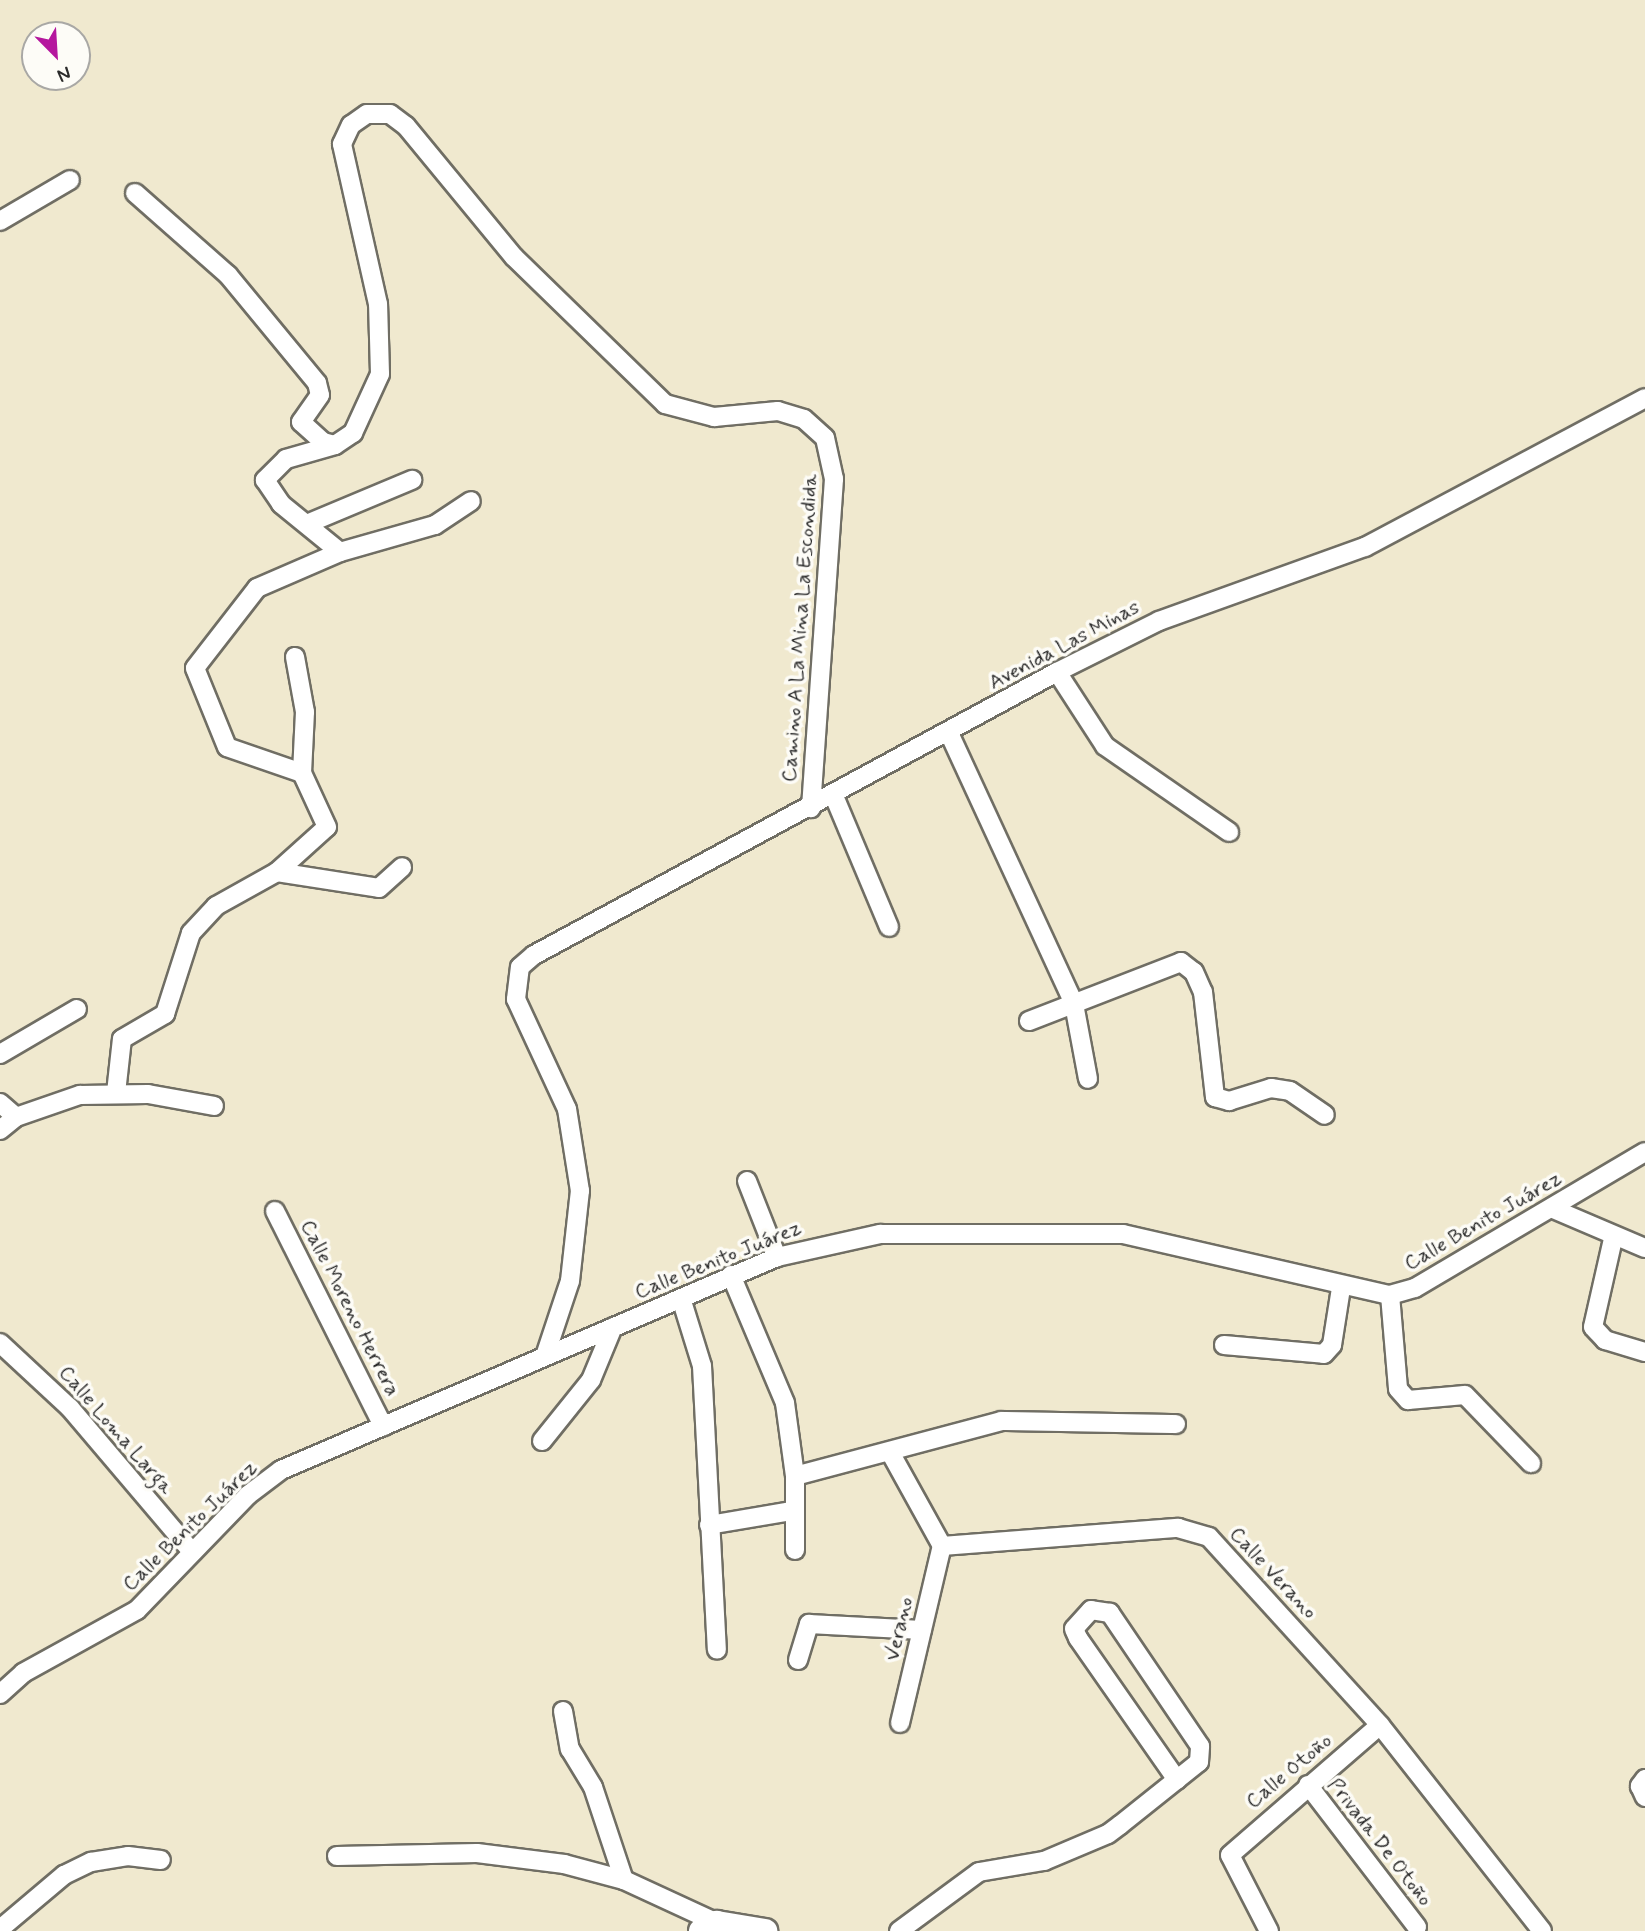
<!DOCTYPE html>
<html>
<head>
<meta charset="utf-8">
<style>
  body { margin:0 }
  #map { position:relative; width:1645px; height:1931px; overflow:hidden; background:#f0e9cf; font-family:Mynerve,sans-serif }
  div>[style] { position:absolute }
  .roads { filter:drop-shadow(2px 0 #706e64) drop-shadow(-2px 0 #706e64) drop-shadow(0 2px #706e64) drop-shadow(0 -2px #706e64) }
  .street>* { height:18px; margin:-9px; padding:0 9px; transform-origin:9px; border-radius:9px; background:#fff }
  .secondary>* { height:24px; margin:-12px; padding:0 12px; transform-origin:12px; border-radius:12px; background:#fff }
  span { translate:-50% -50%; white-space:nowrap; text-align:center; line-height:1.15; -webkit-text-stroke:7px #fdfcf7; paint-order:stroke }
  .street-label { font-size:21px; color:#2b2b2b }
  .north { position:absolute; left:21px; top:21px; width:70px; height:70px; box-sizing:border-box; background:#fdfcf7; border:2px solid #a9a8a5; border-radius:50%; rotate:156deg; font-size:19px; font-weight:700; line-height:28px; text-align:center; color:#2b2b2b }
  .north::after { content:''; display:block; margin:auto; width:24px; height:32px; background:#b5179e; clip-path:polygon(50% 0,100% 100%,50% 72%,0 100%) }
</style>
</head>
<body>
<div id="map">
  <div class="roads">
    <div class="street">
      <i style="left:135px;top:193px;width:124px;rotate:41.4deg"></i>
      <i style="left:228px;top:275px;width:140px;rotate:50.5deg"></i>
      <i style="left:317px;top:383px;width:12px;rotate:76deg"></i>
      <i style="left:320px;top:395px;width:33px;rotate:125deg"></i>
      <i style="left:301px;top:422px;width:30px;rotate:42deg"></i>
      <i style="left:323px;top:442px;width:12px;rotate:14deg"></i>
      <i style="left:335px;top:445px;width:22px;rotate:-34deg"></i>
      <i style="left:353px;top:433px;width:65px;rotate:-65.4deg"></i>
      <i style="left:380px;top:374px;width:70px;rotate:-91.6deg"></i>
      <i style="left:378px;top:304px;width:164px;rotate:-102.7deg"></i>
      <i style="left:342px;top:144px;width:21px;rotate:-65deg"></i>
      <i style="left:351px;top:125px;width:19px;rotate:-35deg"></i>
      <i style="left:367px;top:114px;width:23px"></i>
      <i style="left:390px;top:114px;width:20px;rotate:37deg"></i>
      <i style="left:406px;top:126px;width:170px;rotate:50.5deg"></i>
      <i style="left:514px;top:257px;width:211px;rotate:44.2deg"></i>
      <i style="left:665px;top:404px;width:51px;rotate:14.9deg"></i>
      <i style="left:714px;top:417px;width:64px;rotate:-5.4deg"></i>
      <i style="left:778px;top:411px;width:27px;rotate:17deg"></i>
      <i style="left:804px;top:419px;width:28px;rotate:42deg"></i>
      <i style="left:825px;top:438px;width:42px;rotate:77.6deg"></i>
      <i style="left:834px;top:479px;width:330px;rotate:94deg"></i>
      <i style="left:0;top:221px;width:81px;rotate:-30.4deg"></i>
      <i style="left:335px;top:445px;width:51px;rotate:164.1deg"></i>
      <i style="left:286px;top:459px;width:30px;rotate:135deg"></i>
      <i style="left:265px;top:480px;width:29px;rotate:56deg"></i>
      <i style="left:281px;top:504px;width:76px;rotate:39.1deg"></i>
      <i style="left:340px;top:552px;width:99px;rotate:-15.9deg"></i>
      <i style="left:435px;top:525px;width:43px;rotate:-33.7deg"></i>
      <i style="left:309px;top:523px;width:112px;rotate:-22.7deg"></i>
      <i style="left:1057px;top:672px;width:88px;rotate:57deg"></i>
      <i style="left:1105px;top:746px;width:151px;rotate:34.7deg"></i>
      <i style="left:949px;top:733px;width:298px;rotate:65.2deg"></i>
      <i style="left:1074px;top:1004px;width:76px;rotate:79.4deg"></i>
      <i style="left:302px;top:773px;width:79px;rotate:-160.9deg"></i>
      <i style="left:227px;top:747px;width:85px;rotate:-112.1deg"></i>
      <i style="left:195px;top:668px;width:101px;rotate:-52.2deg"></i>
      <i style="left:257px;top:588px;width:90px;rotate:-23.4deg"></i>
      <i style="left:834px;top:796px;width:142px;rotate:67.2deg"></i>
      <i style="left:277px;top:872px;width:67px;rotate:-42deg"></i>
      <i style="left:327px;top:827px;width:60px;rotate:-114.8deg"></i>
      <i style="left:302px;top:773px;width:61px;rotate:-87.2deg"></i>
      <i style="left:305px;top:712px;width:56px;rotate:-100.3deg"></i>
      <i style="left:1029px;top:1021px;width:163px;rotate:-21.2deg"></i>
      <i style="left:1181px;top:962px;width:16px;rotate:38deg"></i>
      <i style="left:1194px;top:972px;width:22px;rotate:66deg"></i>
      <i style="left:1203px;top:992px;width:106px;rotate:83.5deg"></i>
      <i style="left:1215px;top:1097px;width:15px;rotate:16deg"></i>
      <i style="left:1229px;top:1101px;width:44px;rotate:-17.2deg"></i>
      <i style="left:1271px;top:1088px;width:19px;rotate:9deg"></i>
      <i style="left:1290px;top:1091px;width:42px;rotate:34.4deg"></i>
      <i style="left:0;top:1054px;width:89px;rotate:-30.3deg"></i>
      <i style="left:116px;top:1093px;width:54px;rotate:-83.7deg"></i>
      <i style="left:122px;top:1039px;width:50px;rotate:-30.2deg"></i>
      <i style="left:165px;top:1014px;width:85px;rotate:-72.2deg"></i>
      <i style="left:191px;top:933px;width:37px;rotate:-47deg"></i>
      <i style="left:216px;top:906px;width:70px;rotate:-29.1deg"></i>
      <i style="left:277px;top:872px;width:103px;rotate:8.9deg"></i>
      <i style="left:379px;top:888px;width:31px;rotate:-42deg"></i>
      <i style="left:0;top:1103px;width:21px;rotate:41deg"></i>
      <i style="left:0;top:1130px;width:21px;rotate:-39deg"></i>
      <i style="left:16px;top:1117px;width:68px;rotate:-19deg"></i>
      <i style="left:80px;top:1095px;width:68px;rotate:-0.8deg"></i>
      <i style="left:148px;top:1094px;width:67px;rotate:10.3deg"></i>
      <i style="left:747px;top:1181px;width:82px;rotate:68.5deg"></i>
      <i style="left:1551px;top:1208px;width:102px;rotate:23.1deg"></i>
      <i style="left:275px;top:1211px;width:241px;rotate:63.3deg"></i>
      <i style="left:1613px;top:1239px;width:90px;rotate:102.8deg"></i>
      <i style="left:1593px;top:1327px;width:18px;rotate:47deg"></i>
      <i style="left:1605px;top:1340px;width:42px;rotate:16.7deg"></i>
      <i style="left:731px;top:1275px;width:139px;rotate:67.1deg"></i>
      <i style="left:785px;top:1403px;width:74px;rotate:82.2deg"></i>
      <i style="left:795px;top:1476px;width:74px;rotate:90deg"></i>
      <i style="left:1390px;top:1295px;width:94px;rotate:85.1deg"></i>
      <i style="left:1398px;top:1389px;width:15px;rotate:48deg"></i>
      <i style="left:1408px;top:1400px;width:57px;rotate:-5deg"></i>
      <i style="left:1465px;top:1395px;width:95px;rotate:45.9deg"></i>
      <i style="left:681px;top:1298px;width:71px;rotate:72.8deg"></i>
      <i style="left:702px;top:1366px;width:284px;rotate:87deg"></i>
      <i style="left:0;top:1343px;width:96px;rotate:42.9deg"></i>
      <i style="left:70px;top:1408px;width:189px;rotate:49.7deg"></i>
      <i style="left:1224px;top:1345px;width:100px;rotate:5.1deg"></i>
      <i style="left:1324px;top:1354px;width:12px;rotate:-48deg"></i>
      <i style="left:1332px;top:1345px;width:58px;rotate:-81deg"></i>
      <i style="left:545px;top:1356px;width:79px;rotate:-71.6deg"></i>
      <i style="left:570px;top:1281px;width:91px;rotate:-83.7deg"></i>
      <i style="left:580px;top:1191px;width:83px;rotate:-99deg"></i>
      <i style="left:567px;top:1109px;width:121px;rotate:-114.9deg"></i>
      <i style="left:516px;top:999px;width:32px;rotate:-83deg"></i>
      <i style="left:520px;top:967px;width:18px;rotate:-41deg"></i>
      <i style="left:534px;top:955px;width:595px;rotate:-28.42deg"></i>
      <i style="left:1057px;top:672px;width:114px;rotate:-26.6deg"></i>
      <i style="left:1159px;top:621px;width:219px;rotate:-19.8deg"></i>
      <i style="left:1365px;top:547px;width:317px;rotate:-28deg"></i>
      <i style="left:542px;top:1441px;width:78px;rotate:-51.2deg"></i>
      <i style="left:591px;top:1380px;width:57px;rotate:-67.5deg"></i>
      <i style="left:890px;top:1452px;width:107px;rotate:61deg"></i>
      <i style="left:795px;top:1476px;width:213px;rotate:-14.9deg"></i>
      <i style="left:1001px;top:1421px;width:175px;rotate:1deg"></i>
      <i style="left:709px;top:1525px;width:83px;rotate:-9.7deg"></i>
      <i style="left:942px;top:1546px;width:237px;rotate:-4.4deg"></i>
      <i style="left:1178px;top:1528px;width:32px;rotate:16deg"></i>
      <i style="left:1209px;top:1537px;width:254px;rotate:47.7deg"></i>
      <i style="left:1380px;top:1725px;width:262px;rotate:51.8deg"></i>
      <i style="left:798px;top:1660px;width:38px;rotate:-73deg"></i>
      <i style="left:809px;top:1624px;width:113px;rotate:3deg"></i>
      <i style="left:0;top:1694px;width:31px;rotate:-42deg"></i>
      <i style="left:23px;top:1673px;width:130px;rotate:-28.9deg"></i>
      <i style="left:137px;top:1610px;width:160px;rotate:-46deg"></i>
      <i style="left:248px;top:1495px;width:41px;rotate:-37.1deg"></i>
      <i style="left:281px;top:1470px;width:540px;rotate:-23.24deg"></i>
      <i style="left:777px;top:1257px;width:106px;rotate:-12.6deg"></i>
      <i style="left:880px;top:1234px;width:243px"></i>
      <i style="left:1123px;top:1234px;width:274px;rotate:12.9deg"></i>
      <i style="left:1390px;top:1295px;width:26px;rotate:-16deg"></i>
      <i style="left:1415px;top:1288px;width:267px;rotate:-30.6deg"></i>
      <i style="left:563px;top:1711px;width:39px;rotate:80deg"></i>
      <i style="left:570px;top:1749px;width:44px;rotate:58.8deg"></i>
      <i style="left:593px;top:1787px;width:98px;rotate:71.6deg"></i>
      <i style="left:900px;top:1723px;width:182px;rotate:-76.7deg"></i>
      <i style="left:1645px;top:1779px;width:9px;rotate:126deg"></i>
      <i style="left:1640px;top:1786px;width:12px;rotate:66deg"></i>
      <i style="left:1308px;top:1785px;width:179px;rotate:52.5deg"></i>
      <i style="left:337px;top:1856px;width:140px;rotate:-1.2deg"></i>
      <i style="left:477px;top:1853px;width:88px;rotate:7.2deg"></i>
      <i style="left:564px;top:1864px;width:62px;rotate:14.9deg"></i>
      <i style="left:624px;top:1880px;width:102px;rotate:24.8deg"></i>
      <i style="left:0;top:1929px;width:84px;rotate:-40.2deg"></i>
      <i style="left:64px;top:1875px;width:30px;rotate:-26deg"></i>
      <i style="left:91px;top:1862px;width:37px;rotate:-9deg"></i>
      <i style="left:128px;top:1856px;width:33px;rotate:7deg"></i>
      <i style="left:899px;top:1931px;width:99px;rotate:-36.4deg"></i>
      <i style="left:979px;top:1872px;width:66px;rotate:-9.6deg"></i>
      <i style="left:1044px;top:1861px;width:69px;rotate:-22.9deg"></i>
      <i style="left:1108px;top:1834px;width:15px;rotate:-37deg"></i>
      <i style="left:1120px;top:1825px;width:101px;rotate:-38.6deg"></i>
      <i style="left:1199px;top:1762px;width:16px;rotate:-86deg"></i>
      <i style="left:1200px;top:1746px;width:161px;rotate:-124.1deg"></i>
      <i style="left:1110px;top:1613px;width:19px;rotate:-171deg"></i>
      <i style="left:1091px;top:1610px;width:25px;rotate:132deg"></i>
      <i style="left:1074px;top:1629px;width:10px;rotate:66deg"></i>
      <i style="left:1078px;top:1638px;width:173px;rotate:55.1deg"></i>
      <i style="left:1269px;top:1931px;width:85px;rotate:-117.2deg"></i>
      <i style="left:1230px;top:1855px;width:198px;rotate:-40.9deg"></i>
    </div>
    <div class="secondary">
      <i style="left:701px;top:1931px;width:18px;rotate:-27deg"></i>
      <i style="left:717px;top:1923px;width:49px;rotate:9.5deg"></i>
    </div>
  </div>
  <div class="street-label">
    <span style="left:800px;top:628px;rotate:-86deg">Camino A La Mina La Escondida</span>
    <span style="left:1064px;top:645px;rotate:-28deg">Avenida Las Minas</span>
    <span style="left:1483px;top:1221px;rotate:-30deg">Calle Benito Juárez</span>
    <span style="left:718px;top:1260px;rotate:-22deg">Calle Benito Juárez</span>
    <span style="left:350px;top:1308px;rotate:63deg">Calle Moreno Herrera</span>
    <span style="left:116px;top:1430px;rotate:49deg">Calle Loma Larga</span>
    <span style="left:190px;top:1526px;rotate:-44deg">Calle Benito Juárez</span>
    <span style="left:1273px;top:1573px;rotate:47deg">Calle Verano</span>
    <span style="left:899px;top:1629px;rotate:-77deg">Verano</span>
    <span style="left:1289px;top:1771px;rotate:-40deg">Calle Otoño</span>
    <span style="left:1380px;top:1842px;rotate:52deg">Privada De Otoño</span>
  </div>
  <div class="north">N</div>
</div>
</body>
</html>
